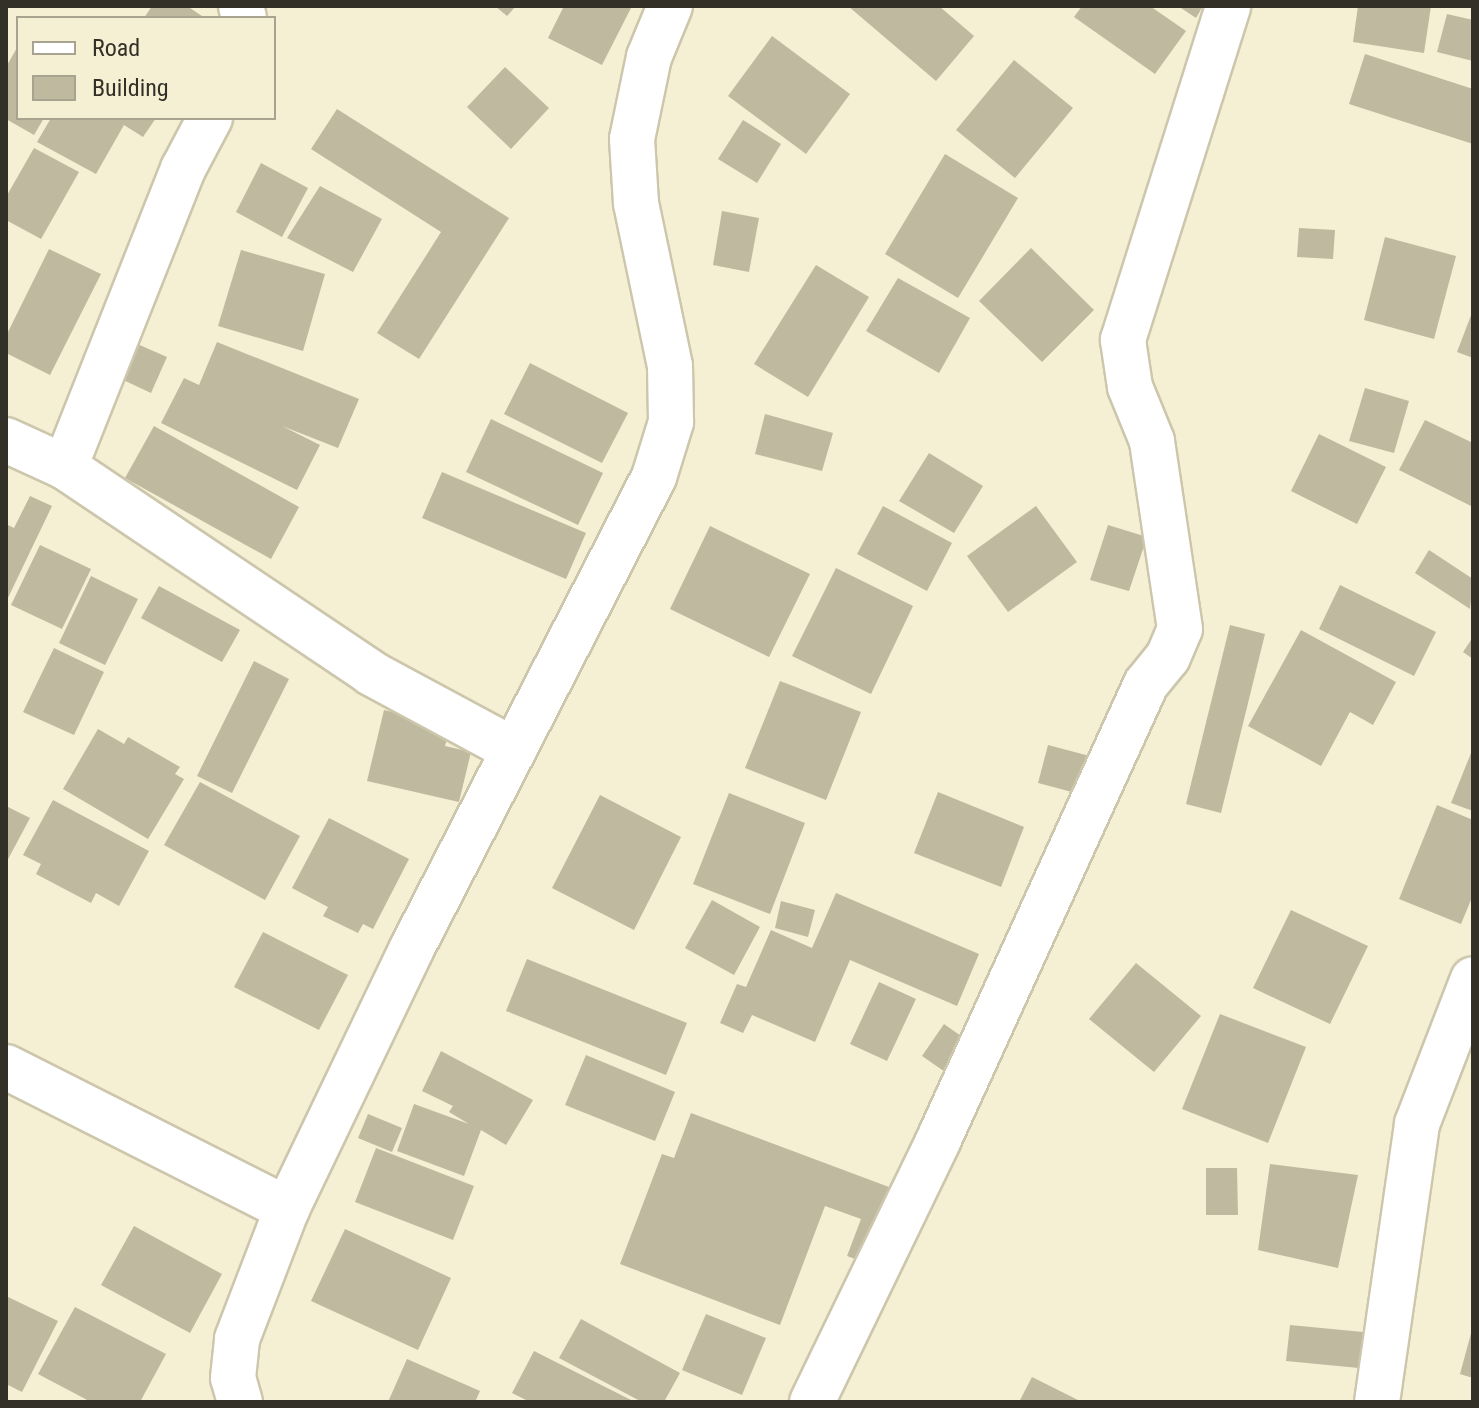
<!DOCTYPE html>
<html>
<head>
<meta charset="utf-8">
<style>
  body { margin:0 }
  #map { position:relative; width:1479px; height:1408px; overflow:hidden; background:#f5efd4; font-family:"Roboto Condensed",sans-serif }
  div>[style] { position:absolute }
  .building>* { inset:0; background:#bfb9a0 }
  .roads { filter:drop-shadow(2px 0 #ccc6ac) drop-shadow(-2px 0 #ccc6ac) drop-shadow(0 2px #ccc6ac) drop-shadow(0 -2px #ccc6ac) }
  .minor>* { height:44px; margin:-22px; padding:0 22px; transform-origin:22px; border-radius:22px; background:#fff }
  span { translate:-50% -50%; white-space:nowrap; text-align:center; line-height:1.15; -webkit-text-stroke:6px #f5efd4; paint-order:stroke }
  .frame { position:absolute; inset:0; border:8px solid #333127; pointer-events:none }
  .legend { position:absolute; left:16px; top:16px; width:260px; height:104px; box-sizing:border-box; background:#f5efd4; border:2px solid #a7a38f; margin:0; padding:10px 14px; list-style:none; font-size:24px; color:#333127 }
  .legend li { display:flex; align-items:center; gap:16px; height:40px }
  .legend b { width:40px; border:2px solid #a7a38f }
</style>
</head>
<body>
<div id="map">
  <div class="building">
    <i style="clip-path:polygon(152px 6px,187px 6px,205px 18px,144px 18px)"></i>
    <i style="clip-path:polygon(495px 6px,516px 6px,507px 16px)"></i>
    <i style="clip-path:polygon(564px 6px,632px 6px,602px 65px,548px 38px)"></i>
    <i style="clip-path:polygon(848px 6px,939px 6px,974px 36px,936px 81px)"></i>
    <i style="clip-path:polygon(1082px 6px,1150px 6px,1186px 31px,1155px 74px,1074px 17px)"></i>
    <i style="clip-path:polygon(1178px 6px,1203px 6px,1196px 18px)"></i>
    <i style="clip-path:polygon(1358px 6px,1431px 6px,1424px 53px,1353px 42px)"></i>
    <i style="clip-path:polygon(1447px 14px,1473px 20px,1473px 61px,1437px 52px)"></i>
    <i style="clip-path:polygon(772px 36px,850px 94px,806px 154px,728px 96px)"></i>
    <i style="clip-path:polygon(18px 46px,18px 118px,44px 118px,34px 135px,6px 119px,6px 67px)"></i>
    <i style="clip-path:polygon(1365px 54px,1473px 89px,1473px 144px,1349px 104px)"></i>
    <i style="clip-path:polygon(1014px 60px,1073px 108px,1015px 178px,956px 130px)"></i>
    <i style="clip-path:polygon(505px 67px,549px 108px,511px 149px,467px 107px)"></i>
    <i style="clip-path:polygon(337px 109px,509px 218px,419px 359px,377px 333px,441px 232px,311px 149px)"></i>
    <i style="clip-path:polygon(51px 118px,156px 118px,143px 137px,124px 125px,96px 174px,37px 142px)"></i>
    <i style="clip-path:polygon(743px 120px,781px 144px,757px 183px,718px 159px)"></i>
    <i style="clip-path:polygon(34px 148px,79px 172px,41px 239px,6px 220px,6px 197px)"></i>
    <i style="clip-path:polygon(945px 154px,1018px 198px,958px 298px,885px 254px)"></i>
    <i style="clip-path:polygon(261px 163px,308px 188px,282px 237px,236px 212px)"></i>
    <i style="clip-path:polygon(320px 186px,382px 219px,353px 272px,287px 238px)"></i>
    <i style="clip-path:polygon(722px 211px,759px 218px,749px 272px,713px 265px)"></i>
    <i style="clip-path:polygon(1299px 228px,1335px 230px,1333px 259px,1297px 257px)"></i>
    <i style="clip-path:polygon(1385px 237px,1456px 256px,1434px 339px,1364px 320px)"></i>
    <i style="clip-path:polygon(1031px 248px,1094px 310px,1042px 362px,979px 301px)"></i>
    <i style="clip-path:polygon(49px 249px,101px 274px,50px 375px,6px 353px,6px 336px)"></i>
    <i style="clip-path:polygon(241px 250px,325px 274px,303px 351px,218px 326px)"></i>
    <i style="clip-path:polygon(816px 265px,869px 297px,808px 397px,754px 364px)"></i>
    <i style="clip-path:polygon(898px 278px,970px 318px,939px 373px,866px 331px)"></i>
    <i style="clip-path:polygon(1473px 310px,1473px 358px,1457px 352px)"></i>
    <i style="clip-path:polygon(217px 342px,359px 399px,338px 448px,282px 426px,320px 445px,297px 490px,161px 423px,184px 378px,199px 385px)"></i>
    <i style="clip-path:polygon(135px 343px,167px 357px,151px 393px,119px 378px)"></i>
    <i style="clip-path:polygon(530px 363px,628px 413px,602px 463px,504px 414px)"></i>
    <i style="clip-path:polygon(1365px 388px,1409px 401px,1394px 453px,1349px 441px)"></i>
    <i style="clip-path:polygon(765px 414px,833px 433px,822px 471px,755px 454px)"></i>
    <i style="clip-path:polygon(491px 419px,603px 473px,578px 525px,466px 472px)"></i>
    <i style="clip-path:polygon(1425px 420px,1473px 443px,1473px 507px,1399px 470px)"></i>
    <i style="clip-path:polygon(154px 426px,299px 507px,271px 559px,125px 478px)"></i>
    <i style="clip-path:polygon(1319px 434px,1386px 467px,1357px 524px,1291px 491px)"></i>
    <i style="clip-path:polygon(929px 453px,983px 486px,954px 533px,899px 501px)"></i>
    <i style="clip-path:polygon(442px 472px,586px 533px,566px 579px,422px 518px)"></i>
    <i style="clip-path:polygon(30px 496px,52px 506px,6px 602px,6px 524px,14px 528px)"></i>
    <i style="clip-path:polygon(883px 506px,952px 543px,927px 591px,857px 554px)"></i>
    <i style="clip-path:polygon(1036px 506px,1077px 562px,1008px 612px,967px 556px)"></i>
    <i style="clip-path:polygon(1108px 525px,1147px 537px,1129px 591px,1090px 580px)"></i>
    <i style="clip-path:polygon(710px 526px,810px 574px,769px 657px,670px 609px)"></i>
    <i style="clip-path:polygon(40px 545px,91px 569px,62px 629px,11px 605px)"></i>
    <i style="clip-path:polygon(1429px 550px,1473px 579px,1470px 609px,1415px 573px)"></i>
    <i style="clip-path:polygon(836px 568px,913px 606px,871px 694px,792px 656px)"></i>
    <i style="clip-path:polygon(91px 576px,138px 599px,105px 665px,59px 643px)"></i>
    <i style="clip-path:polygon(1340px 585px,1436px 632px,1414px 676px,1319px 629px)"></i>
    <i style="clip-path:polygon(159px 586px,240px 630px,222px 662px,141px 618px)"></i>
    <i style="clip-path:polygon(1230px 625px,1265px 634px,1221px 813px,1186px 804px)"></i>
    <i style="clip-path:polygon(1301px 630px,1396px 682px,1373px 725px,1350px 712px,1321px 766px,1248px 726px)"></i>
    <i style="clip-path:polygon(1473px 637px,1473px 659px,1463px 652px)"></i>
    <i style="clip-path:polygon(54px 648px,104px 672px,74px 735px,23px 712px)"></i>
    <i style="clip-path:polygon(254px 661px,289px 679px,232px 793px,197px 776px)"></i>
    <i style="clip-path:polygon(780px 681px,861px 712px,826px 800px,745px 768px)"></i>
    <i style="clip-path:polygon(384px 710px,450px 726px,445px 746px,471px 752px,459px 802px,367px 781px)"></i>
    <i style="clip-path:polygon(98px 729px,124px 744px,128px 737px,180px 767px,175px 774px,184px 779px,148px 839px,63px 789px)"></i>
    <i style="clip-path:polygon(1048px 745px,1101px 759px,1091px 797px,1038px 783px)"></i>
    <i style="clip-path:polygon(1473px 748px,1473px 811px,1451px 803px)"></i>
    <i style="clip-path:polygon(200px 782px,300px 836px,265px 900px,164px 845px)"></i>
    <i style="clip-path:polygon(938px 792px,1024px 827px,1001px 887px,914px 853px)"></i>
    <i style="clip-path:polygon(729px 793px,805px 823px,770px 914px,693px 884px)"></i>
    <i style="clip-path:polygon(600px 795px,681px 837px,634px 930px,552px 888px)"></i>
    <i style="clip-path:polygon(53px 800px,149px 851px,119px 906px,96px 893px,91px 903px,36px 874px,41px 864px,23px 855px)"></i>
    <i style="clip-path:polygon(1437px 805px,1473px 820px,1473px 895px,1461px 924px,1399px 899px)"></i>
    <i style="clip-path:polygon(6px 806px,30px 818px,6px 863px)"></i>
    <i style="clip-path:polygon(329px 818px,409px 859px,373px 929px,363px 924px,358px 933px,323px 916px,328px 907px,292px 888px)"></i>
    <i style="clip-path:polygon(836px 893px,979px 954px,957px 1006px,850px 960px,815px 1042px,752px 1015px,743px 1033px,720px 1023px,737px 984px,746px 987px,771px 930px,812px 948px)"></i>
    <i style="clip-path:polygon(712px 900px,760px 927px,734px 975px,685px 948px)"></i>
    <i style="clip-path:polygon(781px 901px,815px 910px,808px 937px,775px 928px)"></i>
    <i style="clip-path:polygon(1291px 910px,1368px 946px,1330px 1024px,1253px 988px)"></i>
    <i style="clip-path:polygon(263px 932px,348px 975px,319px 1030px,234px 987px)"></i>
    <i style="clip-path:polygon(527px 959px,687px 1023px,666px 1075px,506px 1011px)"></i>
    <i style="clip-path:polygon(1136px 963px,1201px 1016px,1154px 1072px,1089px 1019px)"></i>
    <i style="clip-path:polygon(879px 982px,916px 999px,887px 1061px,850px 1044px)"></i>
    <i style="clip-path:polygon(1220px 1014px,1306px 1047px,1268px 1143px,1182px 1109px)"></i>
    <i style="clip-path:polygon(944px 1024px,971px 1043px,948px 1074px,922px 1056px)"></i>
    <i style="clip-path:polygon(441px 1051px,533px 1100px,506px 1145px,481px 1130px,464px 1176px,397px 1151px,414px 1104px,469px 1124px,449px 1112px,453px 1106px,422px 1091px)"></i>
    <i style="clip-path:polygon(586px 1055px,675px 1092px,655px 1141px,565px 1105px)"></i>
    <i style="clip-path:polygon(691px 1113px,897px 1190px,869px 1264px,847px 1256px,861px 1219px,825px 1206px,780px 1325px,620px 1264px,662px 1154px,674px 1158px)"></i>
    <i style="clip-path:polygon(368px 1114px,402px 1128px,392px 1152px,358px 1138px)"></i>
    <i style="clip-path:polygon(376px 1148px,474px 1186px,453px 1240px,355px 1202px)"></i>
    <i style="clip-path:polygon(1270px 1164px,1358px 1175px,1338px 1268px,1258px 1250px)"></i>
    <i style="clip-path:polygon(1206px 1168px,1237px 1168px,1238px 1215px,1206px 1215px)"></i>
    <i style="clip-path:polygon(134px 1226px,222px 1274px,190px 1333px,101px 1285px)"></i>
    <i style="clip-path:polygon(345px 1229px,451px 1278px,418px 1350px,311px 1301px)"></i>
    <i style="clip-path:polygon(6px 1296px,58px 1321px,22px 1392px,6px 1384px)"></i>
    <i style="clip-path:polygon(75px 1307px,166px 1354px,140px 1402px,91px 1402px,38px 1374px)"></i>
    <i style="clip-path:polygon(706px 1314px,766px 1338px,742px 1395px,682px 1370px)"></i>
    <i style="clip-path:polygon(581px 1319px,680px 1373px,664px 1402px,642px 1402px,559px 1358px)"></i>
    <i style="clip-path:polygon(1290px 1325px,1363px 1332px,1359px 1368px,1286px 1361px)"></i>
    <i style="clip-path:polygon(1473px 1326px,1473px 1378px,1460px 1374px)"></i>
    <i style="clip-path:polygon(534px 1351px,635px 1402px,530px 1402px,512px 1393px)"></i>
    <i style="clip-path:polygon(407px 1359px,480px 1391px,475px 1402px,388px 1402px)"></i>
    <i style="clip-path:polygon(1032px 1377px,1082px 1402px,1019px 1402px)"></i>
  </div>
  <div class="roads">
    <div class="minor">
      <i style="left:241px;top:6px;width:12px;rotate:76deg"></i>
      <i style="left:6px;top:440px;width:65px;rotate:24.6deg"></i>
      <i style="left:65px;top:467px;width:369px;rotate:33.9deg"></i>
      <i style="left:371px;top:673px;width:160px;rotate:28.3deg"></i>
      <i style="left:65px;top:467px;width:321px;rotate:-68.4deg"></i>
      <i style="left:183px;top:169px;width:58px;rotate:-62.1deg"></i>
      <i style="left:6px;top:1067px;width:315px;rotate:26.8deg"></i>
      <i style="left:240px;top:1402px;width:25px;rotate:-106deg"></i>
      <i style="left:233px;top:1378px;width:39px;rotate:-84deg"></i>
      <i style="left:237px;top:1339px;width:139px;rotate:-69deg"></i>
      <i style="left:287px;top:1209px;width:287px;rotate:-64.4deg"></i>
      <i style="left:411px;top:950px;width:532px;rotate:-62.81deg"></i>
      <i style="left:654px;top:477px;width:58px;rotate:-72.8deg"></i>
      <i style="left:671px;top:422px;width:56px;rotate:-91deg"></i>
      <i style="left:670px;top:366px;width:167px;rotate:-101.8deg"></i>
      <i style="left:636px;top:203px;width:64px;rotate:-93.6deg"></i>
      <i style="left:632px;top:139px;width:84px;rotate:-78.3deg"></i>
      <i style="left:649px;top:57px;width:55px;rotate:-67.6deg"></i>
      <i style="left:812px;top:1402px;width:290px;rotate:-64.2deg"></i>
      <i style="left:938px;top:1141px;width:502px;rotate:-65.53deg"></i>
      <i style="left:1146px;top:684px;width:35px;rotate:-51deg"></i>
      <i style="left:1168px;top:657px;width:30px;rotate:-67deg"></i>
      <i style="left:1180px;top:629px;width:190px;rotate:-98.5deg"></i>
      <i style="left:1152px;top:441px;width:58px;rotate:-112.2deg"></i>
      <i style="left:1130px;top:387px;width:48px;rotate:-98.5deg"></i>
      <i style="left:1123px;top:340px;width:350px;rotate:-72.5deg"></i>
      <i style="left:1377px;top:1402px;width:281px;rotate:-81.8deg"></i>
      <i style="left:1417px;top:1124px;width:155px;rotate:-68.9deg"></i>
    </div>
  </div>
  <div class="frame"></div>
  <ul class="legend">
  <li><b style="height:10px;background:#fff"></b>Road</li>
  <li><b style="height:22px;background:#bfb9a0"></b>Building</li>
  </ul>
</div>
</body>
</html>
